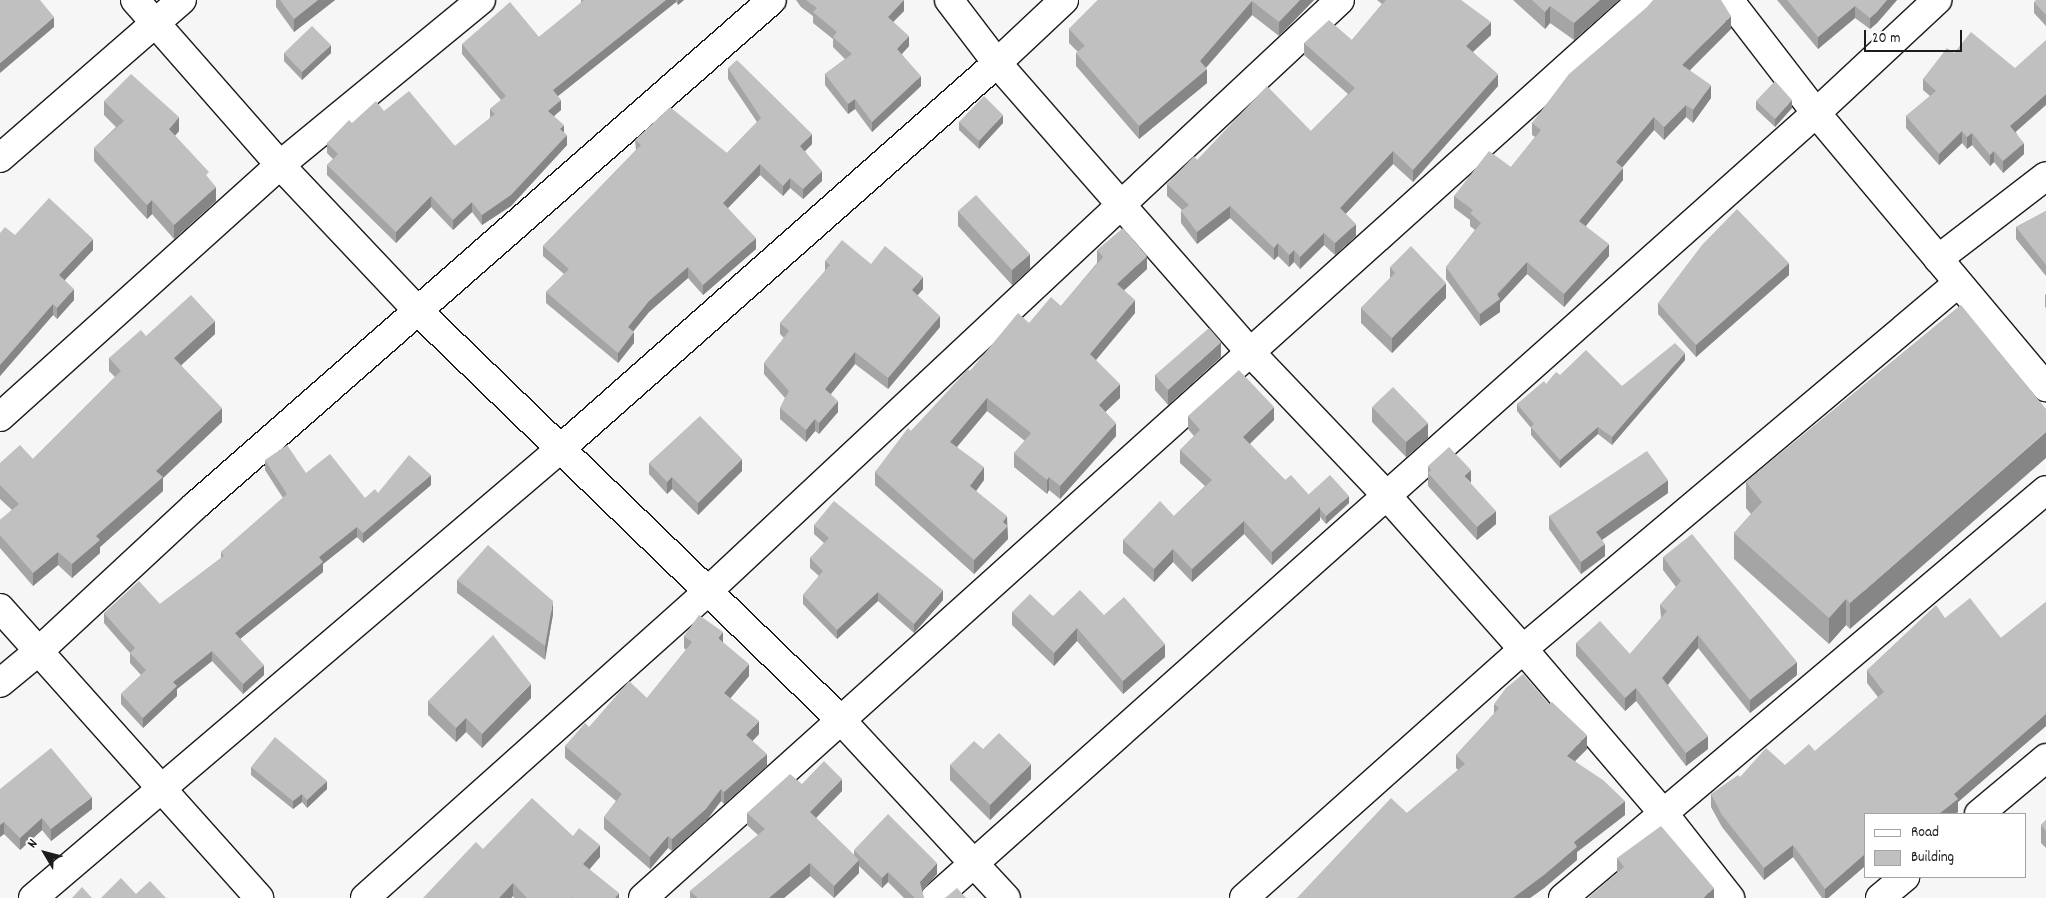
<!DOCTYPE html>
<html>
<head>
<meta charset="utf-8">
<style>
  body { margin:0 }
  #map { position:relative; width:2046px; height:898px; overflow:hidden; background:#f6f6f6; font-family:Dekko,sans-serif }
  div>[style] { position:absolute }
  .roads { filter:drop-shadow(1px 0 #1c1c1c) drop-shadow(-1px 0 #1c1c1c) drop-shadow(0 1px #1c1c1c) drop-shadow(0 -1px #1c1c1c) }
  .minor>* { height:28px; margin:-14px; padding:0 14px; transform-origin:14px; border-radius:14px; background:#fff }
  .wall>* { inset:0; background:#a5a5a5 }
  .shaded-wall>* { inset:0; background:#868686 }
  .building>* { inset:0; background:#c0c0c0 }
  span { translate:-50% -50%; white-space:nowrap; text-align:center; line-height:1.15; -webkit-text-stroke:4.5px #fff; paint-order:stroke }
  .legend { position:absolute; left:1864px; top:813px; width:162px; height:65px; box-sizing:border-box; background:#fff; border:1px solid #a4a4a4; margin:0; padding:6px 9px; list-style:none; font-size:15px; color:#1c1c1c }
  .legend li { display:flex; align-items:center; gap:10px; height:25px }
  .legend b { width:25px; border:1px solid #a4a4a4 }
  .north { position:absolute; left:20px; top:828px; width:50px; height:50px; -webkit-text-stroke:4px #fff; paint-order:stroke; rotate:307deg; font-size:14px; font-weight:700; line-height:20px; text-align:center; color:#1c1c1c }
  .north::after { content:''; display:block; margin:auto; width:18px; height:22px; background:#1c1c1c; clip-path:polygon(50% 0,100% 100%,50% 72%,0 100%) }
  .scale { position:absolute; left:1864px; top:30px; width:98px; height:22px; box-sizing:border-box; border:2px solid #1c1c1c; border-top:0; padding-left:6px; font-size:15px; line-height:18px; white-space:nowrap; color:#1c1c1c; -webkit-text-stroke:4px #fff; paint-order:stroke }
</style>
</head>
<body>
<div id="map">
  <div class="roads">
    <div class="minor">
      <i style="left:135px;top:0;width:220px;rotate:48.7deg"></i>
      <i style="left:280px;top:165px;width:201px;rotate:46.6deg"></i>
      <i style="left:418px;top:311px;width:587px;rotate:44.03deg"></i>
      <i style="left:840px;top:719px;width:244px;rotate:47.2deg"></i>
      <i style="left:949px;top:0;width:79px;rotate:52.7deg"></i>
      <i style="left:997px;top:63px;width:384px;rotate:48.8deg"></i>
      <i style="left:1250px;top:352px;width:199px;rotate:46.4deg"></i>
      <i style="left:1387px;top:496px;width:205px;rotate:48.4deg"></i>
      <i style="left:1523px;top:649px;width:217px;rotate:49.5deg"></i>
      <i style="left:1664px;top:814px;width:107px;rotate:51.8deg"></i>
      <i style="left:1729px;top:0;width:143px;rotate:52.4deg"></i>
      <i style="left:1816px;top:113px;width:358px;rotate:50deg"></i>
      <i style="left:0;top:158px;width:241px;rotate:-41deg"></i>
      <i style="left:1938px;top:259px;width:136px;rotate:-37.5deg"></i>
      <i style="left:0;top:417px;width:377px;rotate:-42deg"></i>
      <i style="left:280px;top:165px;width:260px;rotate:-39.4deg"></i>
      <i style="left:0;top:608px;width:389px;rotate:48.2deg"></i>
      <i style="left:0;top:683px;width:52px;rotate:-39.5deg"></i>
      <i style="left:40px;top:650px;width:212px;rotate:-42.9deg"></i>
      <i style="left:195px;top:506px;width:767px;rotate:-41.25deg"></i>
      <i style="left:1979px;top:814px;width:87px;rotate:-39.9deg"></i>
      <i style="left:33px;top:898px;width:691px;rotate:-40.42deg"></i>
      <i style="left:559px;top:450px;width:584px;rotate:-41.46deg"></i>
      <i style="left:997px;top:63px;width:92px;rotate:-43.2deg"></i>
      <i style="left:365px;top:898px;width:460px;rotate:-41.8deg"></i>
      <i style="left:708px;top:591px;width:865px;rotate:-43.08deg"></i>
      <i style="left:643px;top:898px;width:1343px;rotate:-41.95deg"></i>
      <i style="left:935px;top:898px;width:1180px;rotate:-41.7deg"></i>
      <i style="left:1816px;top:113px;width:166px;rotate:-43deg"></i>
      <i style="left:1244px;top:898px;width:374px;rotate:-41.7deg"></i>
      <i style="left:1523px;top:649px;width:567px;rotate:-40.06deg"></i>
      <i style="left:1563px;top:898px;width:632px;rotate:-40.19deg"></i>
      <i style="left:1880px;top:898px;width:33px;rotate:-40deg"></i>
    </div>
  </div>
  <div class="wall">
    <i style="clip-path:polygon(276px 0,335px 0,294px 32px,276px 7px)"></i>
    <i style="clip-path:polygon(581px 0,684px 0,678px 5px,676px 2px,558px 96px,561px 110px,554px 116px,564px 132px,567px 145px,511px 206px,482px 225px,472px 212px,453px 230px,431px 207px,396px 243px,327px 175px,327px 165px,333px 159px,327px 153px,327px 143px,352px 123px,384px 111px,455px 146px,490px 118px,490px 109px,501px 100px,462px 54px,462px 44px,539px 37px,581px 3px)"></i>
    <i style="clip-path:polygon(796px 0,904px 0,904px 11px,893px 22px,909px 46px,902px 54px,921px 86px,872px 132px,855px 109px,848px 114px,825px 85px,825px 74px,845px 59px,833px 47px,833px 39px,813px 23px,813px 16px,801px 7px)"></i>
    <i style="clip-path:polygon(1098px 0,1314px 0,1279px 36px,1252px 15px,1206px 68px,1207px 83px,1139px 139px,1076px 66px,1076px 53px,1078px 52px,1069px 43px,1069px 29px)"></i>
    <i style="clip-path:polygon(1377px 0,1461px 0,1491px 35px,1473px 52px,1498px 86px,1413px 182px,1393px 164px,1345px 214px,1356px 236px,1335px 255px,1324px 245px,1300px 269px,1294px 262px,1289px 267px,1278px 256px,1274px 260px,1230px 218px,1197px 244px,1181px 223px,1181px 211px,1182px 210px,1167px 196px,1167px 184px,1197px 160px,1311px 131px,1348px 94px,1304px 55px,1304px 43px,1352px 40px,1382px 4px)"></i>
    <i style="clip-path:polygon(1513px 0,1619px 0,1574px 40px,1550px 23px,1545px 29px)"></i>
    <i style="clip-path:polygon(1777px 0,1897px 0,1877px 23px,1870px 29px,1855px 18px,1818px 49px)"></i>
    <i style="clip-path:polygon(2046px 0,2046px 26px,2034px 13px,2034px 2px)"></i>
    <i style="clip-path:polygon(1731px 29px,1690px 70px,1711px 98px,1693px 123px,1686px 117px,1664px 140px,1654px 130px,1622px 167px,1623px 180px,1586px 226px,1609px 256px,1564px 307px,1527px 274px,1500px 303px,1500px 312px,1480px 326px,1446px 279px,1446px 267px,1475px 230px,1470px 226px,1470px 220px,1454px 208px,1454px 196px,1511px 167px,1535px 137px,1532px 135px,1532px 123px)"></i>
    <i style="clip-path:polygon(284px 53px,331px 53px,302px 80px,284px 61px)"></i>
    <i style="clip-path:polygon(1954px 53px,2015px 68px,2016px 132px,2024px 154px,2003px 173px,1994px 162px,1990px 166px,1972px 145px,1967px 149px,1962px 143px,1939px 165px,1906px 128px,1906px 116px,1930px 96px,1923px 90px,1923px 79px)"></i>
    <i style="clip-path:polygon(728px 68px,812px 144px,805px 151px,822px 181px,803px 199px,790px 188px,783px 196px,760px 175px,728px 208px,756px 249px,703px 295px,688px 278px,649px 312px,633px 331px,634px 343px,618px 363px,546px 303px,546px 292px,564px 274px,543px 256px,543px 246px,636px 150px,635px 140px,727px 153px,757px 122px,728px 79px)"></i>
    <i style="clip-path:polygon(104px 101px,179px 131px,175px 136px,209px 179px,216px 201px,174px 239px,152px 214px,147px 219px,94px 161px,94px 148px,116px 127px,104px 115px)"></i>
    <i style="clip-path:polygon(1756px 101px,1792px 108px,1775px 127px,1756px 109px)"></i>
    <i style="clip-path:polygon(959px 122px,1003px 123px,979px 149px,959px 130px)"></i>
    <i style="clip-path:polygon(958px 211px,1030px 269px,1012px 285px,958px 226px)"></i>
    <i style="clip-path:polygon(2046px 211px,2046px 276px,2016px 239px,2016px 227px)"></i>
    <i style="clip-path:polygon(0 233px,93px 250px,65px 280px,74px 300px,57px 319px,53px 315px,0 376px)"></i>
    <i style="clip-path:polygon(1097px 250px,1147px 269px,1124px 290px,1135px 313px,1096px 360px,1120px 398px,1105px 412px,1116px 436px,1060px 499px,1049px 490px,1047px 494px,1014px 467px,1014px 453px,1025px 441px,987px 411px,957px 447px,984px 480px,976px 491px,1007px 525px,1008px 539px,974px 574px,875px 485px,875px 472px,911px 431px,970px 371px,1029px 323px,1061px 306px,1097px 263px)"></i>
    <i style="clip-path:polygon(825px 261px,871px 264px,923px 289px,917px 295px,940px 327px,888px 389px,855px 364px,831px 394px,838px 412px,819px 434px,815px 431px,806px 442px,780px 419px,780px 408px,785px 398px,764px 374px,764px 363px,784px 338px,780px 334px,780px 323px,825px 271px)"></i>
    <i style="clip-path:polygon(1390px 267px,1446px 298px,1392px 353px,1361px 323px,1361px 308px,1390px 278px)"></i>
    <i style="clip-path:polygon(1789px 275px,1696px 357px,1658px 314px,1658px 303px)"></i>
    <i style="clip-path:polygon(2046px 294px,2046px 308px,2045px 307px,2045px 295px)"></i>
    <i style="clip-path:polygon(1961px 305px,1850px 629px,1846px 625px,1829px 644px,1734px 559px,1734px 533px,1751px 514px,1746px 508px,1746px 482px)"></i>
    <i style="clip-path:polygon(215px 334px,181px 365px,222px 422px,163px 478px,163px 491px,100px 547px,100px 553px,72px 578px,58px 565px,33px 586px,0 548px,0 520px,12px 510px,0 499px,0 463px,33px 459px,115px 377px,109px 371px,109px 358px,146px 336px)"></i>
    <i style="clip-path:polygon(1221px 357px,1168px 405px,1155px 390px,1155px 375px)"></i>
    <i style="clip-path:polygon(1685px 360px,1612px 445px,1598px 434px,1560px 468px,1531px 435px,1531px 428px,1517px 411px,1517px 404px,1560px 375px,1622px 386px)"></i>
    <i style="clip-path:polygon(1372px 407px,1428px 438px,1406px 457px,1372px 422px)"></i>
    <i style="clip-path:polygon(1188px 416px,1274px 420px,1250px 444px,1285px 480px,1308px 495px,1349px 503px,1326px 524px,1320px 517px,1320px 520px,1272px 565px,1244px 534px,1192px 582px,1173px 562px,1154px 582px,1123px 553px,1123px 540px,1174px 516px,1205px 486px,1180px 463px,1180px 450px,1194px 436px,1188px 429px)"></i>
    <i style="clip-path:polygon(265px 460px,306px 473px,365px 498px,378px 493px,431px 485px,363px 543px,357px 537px,323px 564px,323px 572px,240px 639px,264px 675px,243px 694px,212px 661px,177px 689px,177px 696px,143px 728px,121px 704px,121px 694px,141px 675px,130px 663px,130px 653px,104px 623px,104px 613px,160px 604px,221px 558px,221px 552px,283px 498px,265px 470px)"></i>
    <i style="clip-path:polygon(649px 463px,742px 471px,698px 515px,672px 489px,667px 494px,649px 474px)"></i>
    <i style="clip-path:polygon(1428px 466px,1496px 524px,1477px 540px,1428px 486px)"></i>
    <i style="clip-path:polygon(1668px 493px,1602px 540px,1605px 556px,1581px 574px,1549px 529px,1549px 516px)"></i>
    <i style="clip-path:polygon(814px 525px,943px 600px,914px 633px,878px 601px,837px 639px,803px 604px,803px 595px,819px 576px,810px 568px,810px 558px,824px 543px,814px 534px)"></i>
    <i style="clip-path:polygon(1663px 557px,1797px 675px,1750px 713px,1698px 648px,1668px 685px,1708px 749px,1686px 766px,1636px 701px,1625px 711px,1576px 656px,1576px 643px,1630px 654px,1661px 618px,1660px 605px,1676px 587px,1663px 570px)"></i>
    <i style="clip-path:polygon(457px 580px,553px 614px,545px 660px,457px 593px)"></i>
    <i style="clip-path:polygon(2046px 602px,2046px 726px,1958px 802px,1958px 812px,1955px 814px,1865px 814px,1865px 866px,1828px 898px,1822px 898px,1793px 857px,1764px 880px,1722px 827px,1711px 807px,1711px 794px,1740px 777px,1785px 765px,1815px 751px,1878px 697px,1867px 683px,1867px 670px,1945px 618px,2001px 638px)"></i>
    <i style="clip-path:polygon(1012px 612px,1053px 616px,1104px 615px,1165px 657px,1123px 694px,1077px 641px,1054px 666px,1012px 625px)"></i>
    <i style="clip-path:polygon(684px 636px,723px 643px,749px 676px,730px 698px,759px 734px,752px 741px,767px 766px,724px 804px,721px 801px,706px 821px,672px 851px,668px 848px,650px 869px,604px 829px,604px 817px,616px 801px,565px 758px,565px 746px,589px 727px,647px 698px,686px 650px,684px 648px)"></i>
    <i style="clip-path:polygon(531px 698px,482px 748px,466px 732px,456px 742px,428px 715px,428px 701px)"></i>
    <i style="clip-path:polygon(1494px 704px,1587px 749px,1575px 761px,1625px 815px,1577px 852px,1577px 860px,1544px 888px,1530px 898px,1297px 898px,1407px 813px,1458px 770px,1456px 768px,1456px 755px,1494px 714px)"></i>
    <i style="clip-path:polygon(983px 749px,1031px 779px,990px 820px,950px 780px,950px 765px)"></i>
    <i style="clip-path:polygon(251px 767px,327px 789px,307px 808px,302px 802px,293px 809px,251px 775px)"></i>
    <i style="clip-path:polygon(802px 784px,842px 791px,816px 818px,854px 855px,854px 850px,937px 874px,922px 891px,924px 898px,904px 898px,888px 882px,882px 888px,859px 866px,859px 873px,834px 898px,810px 876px,784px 898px,690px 898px,690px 891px,758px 835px,747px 825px,747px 813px)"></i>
    <i style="clip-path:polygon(0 789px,92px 809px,51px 841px,42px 830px,20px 850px,4px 834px,0 837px)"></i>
    <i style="clip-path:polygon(2046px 820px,2046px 848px,2041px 843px,2041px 825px)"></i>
    <i style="clip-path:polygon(573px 836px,600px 857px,589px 869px,619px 898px,514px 898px,513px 896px,511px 898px,423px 898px)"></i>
    <i style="clip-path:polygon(1617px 858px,1714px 898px,1617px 873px)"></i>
  </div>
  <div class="shaded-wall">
    <i style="clip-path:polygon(318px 0,335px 0,294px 32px,294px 19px)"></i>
    <i style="clip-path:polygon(666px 0,676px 0,676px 2px,553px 100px,553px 90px)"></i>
    <i style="clip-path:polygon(678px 0,684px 0,678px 5px)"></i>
    <i style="clip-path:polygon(904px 0,904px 11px,888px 27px,888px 17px)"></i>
    <i style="clip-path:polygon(1300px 0,1314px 0,1279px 36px,1279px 22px)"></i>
    <i style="clip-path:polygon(1600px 0,1619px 0,1574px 40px,1574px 23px)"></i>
    <i style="clip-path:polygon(1887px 0,1897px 0,1877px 23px,1870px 29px,1870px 18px)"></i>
    <i style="clip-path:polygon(1252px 1px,1252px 15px,1200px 74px,1200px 61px)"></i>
    <i style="clip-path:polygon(1550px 6px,1550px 23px,1545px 29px,1545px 12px)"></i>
    <i style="clip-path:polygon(1855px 6px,1855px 18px,1818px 49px,1818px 37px)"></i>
    <i style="clip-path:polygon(1731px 16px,1731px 29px,1682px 78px,1682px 65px)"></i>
    <i style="clip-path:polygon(54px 17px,54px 27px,0 73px,0 63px)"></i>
    <i style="clip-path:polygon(1491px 22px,1491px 35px,1466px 58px,1466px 46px)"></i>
    <i style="clip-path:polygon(909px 36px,909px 46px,897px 59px,897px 49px)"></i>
    <i style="clip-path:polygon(331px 45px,331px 53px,302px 80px,302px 72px)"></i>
    <i style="clip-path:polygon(1207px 69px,1207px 83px,1139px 139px,1139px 126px)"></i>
    <i style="clip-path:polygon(1498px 74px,1498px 86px,1413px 182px,1413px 170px)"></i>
    <i style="clip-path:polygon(921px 76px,921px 86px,872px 132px,872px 122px)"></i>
    <i style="clip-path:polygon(1711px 85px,1711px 98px,1693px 123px,1693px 110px)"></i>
    <i style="clip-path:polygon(2046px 94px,2046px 105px,2010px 137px,2010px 126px)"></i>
    <i style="clip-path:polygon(855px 99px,855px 109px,848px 114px,848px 104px)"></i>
    <i style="clip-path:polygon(561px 100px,561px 110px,548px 121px,548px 111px)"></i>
    <i style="clip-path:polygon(1792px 100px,1792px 108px,1775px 127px,1775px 119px)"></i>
    <i style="clip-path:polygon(1686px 105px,1686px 117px,1664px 140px,1664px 127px)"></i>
    <i style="clip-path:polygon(1003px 115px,1003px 123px,979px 149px,979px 141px)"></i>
    <i style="clip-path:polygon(179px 117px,179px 131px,169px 142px,169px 129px)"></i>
    <i style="clip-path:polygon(1654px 117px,1654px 130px,1616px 175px,1616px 162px)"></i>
    <i style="clip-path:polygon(564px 125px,564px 135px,560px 129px)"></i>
    <i style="clip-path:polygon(1962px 131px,1962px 143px,1939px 165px,1939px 154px)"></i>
    <i style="clip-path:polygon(1972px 133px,1972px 145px,1967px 149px,1967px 137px)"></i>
    <i style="clip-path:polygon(812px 134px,812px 144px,800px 156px,800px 146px)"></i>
    <i style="clip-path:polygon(567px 135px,567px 145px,511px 206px,482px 225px,482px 215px)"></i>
    <i style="clip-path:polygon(2024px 143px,2024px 154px,2003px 173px,2003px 161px)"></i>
    <i style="clip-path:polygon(1393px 151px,1393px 164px,1340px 220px,1340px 208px)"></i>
    <i style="clip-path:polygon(1994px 151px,1994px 162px,1990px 166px,1990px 155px)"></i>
    <i style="clip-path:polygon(760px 164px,760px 175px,723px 213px,723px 203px)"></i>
    <i style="clip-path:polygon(1623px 168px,1623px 180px,1579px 234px,1579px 221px)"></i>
    <i style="clip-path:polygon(822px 171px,822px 181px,803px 199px,803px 189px)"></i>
    <i style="clip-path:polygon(790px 178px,790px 188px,783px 196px,783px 186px)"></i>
    <i style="clip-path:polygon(216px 187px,216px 201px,174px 239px,174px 225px)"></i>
    <i style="clip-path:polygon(431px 196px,431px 207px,396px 243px,396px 232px)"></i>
    <i style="clip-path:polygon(152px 200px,152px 214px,147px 219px,147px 205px)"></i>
    <i style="clip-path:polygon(472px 202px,472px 212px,453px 230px,453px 220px)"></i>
    <i style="clip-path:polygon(1230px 206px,1230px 218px,1197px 244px,1197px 232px)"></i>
    <i style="clip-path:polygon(1356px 224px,1356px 236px,1335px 255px,1335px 243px)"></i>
    <i style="clip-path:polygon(1324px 233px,1324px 245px,1300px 269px,1300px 257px)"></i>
    <i style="clip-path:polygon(756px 238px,756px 249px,703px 295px,703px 285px)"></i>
    <i style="clip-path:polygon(93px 239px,93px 250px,59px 286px,59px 275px)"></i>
    <i style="clip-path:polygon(1278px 243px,1278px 256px,1274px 260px,1274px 248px)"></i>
    <i style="clip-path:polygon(1609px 244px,1609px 256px,1564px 307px,1564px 294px)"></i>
    <i style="clip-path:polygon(1294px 250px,1294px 262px,1289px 267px,1289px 255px)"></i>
    <i style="clip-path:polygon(1030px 254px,1030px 269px,1012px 285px,1012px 270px)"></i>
    <i style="clip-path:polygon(1147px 256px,1147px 269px,1117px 297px,1117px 284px)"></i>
    <i style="clip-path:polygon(1527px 262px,1527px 274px,1500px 303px,1500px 312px,1480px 326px,1480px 314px)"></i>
    <i style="clip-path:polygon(1789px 263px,1789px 275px,1696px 357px,1696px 345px)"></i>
    <i style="clip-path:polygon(688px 267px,688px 278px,649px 312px,628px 338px,628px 327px,649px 301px)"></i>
    <i style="clip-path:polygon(923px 277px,923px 289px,912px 302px,912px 290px)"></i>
    <i style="clip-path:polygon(1446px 283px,1446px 298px,1392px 353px,1392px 338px)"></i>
    <i style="clip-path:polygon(74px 289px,74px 300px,57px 319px,57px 308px)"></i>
    <i style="clip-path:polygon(1135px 300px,1135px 313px,1090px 367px,1090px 354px)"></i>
    <i style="clip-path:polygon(53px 304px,53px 315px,0 376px,0 365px)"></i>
    <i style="clip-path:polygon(940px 316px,940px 327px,888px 389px,888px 378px)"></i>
    <i style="clip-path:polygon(215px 321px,215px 334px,174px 372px,174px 358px)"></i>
    <i style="clip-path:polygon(634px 332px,634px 343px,618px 363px,618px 353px)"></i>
    <i style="clip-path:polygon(1221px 342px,1221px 357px,1168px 405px,1168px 390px)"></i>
    <i style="clip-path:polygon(855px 352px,855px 364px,825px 401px,825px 389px)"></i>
    <i style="clip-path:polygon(1685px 353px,1685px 360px,1612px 445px,1612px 437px)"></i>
    <i style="clip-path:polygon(1120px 384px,1120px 398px,1099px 418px,1099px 405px)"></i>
    <i style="clip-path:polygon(987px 398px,987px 411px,950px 455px,950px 442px)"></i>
    <i style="clip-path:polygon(838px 401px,838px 412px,819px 434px,819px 423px)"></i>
    <i style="clip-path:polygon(1274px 407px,1274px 420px,1243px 450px,1243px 437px)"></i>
    <i style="clip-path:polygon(222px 408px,222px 422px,163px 478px,163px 491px,100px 547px,100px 553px,72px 578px,72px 564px,96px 536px,156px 471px)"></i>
    <i style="clip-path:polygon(815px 419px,815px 431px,806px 442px,806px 430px)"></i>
    <i style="clip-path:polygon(1116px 423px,1116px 436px,1060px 499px,1060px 486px)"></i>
    <i style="clip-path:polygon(1428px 423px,1428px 438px,1406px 457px,1406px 442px)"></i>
    <i style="clip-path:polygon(1598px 427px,1598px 434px,1560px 468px,1560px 460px)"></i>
    <i style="clip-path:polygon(2046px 432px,2046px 458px,1850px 629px,1850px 603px)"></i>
    <i style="clip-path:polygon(742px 459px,742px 471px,698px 515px,698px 503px)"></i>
    <i style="clip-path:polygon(984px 467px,984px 480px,970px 499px,970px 486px)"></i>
    <i style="clip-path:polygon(1471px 470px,1471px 483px,1464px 476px)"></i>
    <i style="clip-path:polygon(431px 475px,431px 485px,363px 543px,363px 533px)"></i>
    <i style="clip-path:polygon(672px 477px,672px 489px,667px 494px,667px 482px)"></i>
    <i style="clip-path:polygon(1049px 477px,1049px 490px,1047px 494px,1047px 480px)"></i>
    <i style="clip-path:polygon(1668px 480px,1668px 493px,1596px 544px,1596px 532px)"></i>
    <i style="clip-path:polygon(1349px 496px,1349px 503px,1326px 524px,1326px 516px)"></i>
    <i style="clip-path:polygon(1320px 507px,1320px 520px,1272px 565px,1272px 552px)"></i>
    <i style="clip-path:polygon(1496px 511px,1496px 524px,1477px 540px,1477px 527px)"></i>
    <i style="clip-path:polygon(1007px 516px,1008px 539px,974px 574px,974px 560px)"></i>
    <i style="clip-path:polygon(1244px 521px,1244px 534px,1192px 582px,1192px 569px)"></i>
    <i style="clip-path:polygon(357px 527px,357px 537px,323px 564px,323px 572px,235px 643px,235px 633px,319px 557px)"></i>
    <i style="clip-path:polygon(1605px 544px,1605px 556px,1581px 574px,1581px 562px)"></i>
    <i style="clip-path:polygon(1173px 549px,1173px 562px,1154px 582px,1154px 569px)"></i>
    <i style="clip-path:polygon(58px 552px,58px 565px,33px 586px,33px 573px)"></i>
    <i style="clip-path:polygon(943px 590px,943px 600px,914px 633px,914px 624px)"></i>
    <i style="clip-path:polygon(878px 592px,878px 601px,837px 639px,837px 630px)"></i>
    <i style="clip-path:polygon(1846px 599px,1846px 625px,1829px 644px,1829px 618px)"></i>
    <i style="clip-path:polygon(553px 601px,553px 614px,545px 660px,545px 646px)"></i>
    <i style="clip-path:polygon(1077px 628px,1077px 641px,1054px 666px,1054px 653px)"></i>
    <i style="clip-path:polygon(723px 632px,723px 644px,718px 638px)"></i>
    <i style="clip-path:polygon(1698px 635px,1698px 648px,1662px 691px,1662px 678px)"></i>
    <i style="clip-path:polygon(1165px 644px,1165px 657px,1123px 694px,1123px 681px)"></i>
    <i style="clip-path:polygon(212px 651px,212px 661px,177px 689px,177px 696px,143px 728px,143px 718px,173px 682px)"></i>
    <i style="clip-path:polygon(1797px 662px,1797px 675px,1750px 713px,1750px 700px)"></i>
    <i style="clip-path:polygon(749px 664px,749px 676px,724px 706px,724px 693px)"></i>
    <i style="clip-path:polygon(264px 665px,264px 675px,243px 694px,243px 684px)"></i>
    <i style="clip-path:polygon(531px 684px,531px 698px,482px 748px,482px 734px)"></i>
    <i style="clip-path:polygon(1636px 688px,1636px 701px,1625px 711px,1625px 698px)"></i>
    <i style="clip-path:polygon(2046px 714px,2046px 726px,1958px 802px,1958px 812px,1955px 814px,1939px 814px,1954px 794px)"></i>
    <i style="clip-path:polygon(466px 718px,466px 732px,456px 742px,456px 728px)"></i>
    <i style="clip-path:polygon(759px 721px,759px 734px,746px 748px,746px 735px)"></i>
    <i style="clip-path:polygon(1587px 735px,1587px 749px,1567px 769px,1567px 756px)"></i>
    <i style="clip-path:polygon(1708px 736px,1708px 749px,1686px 766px,1686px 753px)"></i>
    <i style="clip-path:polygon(767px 754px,767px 766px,724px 804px,724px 792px)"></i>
    <i style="clip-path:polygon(1031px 764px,1031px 779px,990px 820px,990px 805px)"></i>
    <i style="clip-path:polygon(842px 779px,842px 791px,810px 824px,810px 812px)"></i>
    <i style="clip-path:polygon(327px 781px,327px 789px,307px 808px,307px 800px)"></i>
    <i style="clip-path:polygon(721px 789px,721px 801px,706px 821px,672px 851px,672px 839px)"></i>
    <i style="clip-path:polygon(302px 794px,302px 802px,293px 809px,293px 801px)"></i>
    <i style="clip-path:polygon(92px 797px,92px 809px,51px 841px,51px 829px)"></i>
    <i style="clip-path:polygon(1625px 801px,1625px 815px,1577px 852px,1577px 860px,1544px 888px,1530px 898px,1513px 898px,1574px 842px)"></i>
    <i style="clip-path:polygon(42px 818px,42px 830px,20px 850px,20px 838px)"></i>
    <i style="clip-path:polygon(4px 822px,4px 834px,0 837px,0 825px)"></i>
    <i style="clip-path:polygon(668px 836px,668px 848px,650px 869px,650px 857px)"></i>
    <i style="clip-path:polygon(600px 845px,600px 857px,583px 877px,583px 864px)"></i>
    <i style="clip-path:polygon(1793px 845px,1793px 857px,1764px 880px,1764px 868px)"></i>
    <i style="clip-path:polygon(1865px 854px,1865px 866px,1828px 898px,1825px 898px,1825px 889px)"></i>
    <i style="clip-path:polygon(859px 860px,859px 873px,834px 898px,834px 886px)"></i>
    <i style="clip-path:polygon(810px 863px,810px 876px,784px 898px,769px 898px)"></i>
    <i style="clip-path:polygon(937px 863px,937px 874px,920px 893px,920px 882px)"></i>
    <i style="clip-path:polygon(888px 872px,888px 882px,882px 888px,882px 878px)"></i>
    <i style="clip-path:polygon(513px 883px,513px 896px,511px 898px,499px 898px)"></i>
    <i style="clip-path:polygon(1714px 888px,1714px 898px,1703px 898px)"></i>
    <i style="clip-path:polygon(619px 893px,619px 898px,615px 898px)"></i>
  </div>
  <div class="building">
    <i style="clip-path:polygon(0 0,40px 0,54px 17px,0 63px)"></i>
    <i style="clip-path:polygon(280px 0,318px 0,294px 19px)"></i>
    <i style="clip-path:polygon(584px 0,666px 0,553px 90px,561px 100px,548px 111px,564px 125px,560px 129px,567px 135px,511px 195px,482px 215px,472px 202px,453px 220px,431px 196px,396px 232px,327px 165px,338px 154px,327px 143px,349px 120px,352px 123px,376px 101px,384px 111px,409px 91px,455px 146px,495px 114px,490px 109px,506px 96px,462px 44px,510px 2px,539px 37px)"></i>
    <i style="clip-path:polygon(806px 0,904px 0,888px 17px,909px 36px,897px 49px,921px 76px,872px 122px,855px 99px,848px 104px,825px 74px,852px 54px,833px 37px,837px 32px,813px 12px,817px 8px)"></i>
    <i style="clip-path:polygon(1098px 0,1300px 0,1279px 22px,1252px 1px,1200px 61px,1207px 69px,1139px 126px,1076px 53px,1085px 46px,1069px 29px)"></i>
    <i style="clip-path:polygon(1386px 0,1461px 0,1491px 22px,1466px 46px,1498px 74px,1413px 170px,1393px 151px,1340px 208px,1356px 224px,1335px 243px,1324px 233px,1300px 257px,1294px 250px,1289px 255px,1278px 243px,1274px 248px,1230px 206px,1197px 232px,1181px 211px,1189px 205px,1167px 184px,1194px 156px,1197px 160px,1267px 86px,1311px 131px,1355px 88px,1304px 43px,1329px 20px,1352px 40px)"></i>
    <i style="clip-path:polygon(1532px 0,1600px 0,1574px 23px,1550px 6px,1545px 12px)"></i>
    <i style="clip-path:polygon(1653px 0,1721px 0,1731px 16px,1682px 65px,1711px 85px,1693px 110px,1686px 105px,1664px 127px,1654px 117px,1616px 162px,1623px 168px,1579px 221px,1609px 244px,1564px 294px,1527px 262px,1497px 294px,1500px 299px,1480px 314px,1446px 267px,1481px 223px,1470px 213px,1473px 210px,1454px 196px,1489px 151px,1511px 167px,1541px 130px,1532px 123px,1569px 74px,1647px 7px)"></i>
    <i style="clip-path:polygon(1787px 0,1887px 0,1877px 12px,1870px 18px,1855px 6px,1818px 37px)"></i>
    <i style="clip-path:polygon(2036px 0,2046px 0,2046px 15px,2034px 2px)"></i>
    <i style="clip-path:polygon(312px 26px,331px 45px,302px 72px,284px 53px)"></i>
    <i style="clip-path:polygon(1971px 32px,2015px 68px,2046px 40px,2046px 94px,2010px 126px,2024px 143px,2003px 161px,1994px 151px,1990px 155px,1972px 133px,1967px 137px,1962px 131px,1939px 154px,1906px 116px,1936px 91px,1923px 79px,1947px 48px,1954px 53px)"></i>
    <i style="clip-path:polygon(737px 60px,812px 134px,800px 146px,822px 171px,803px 189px,790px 178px,783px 186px,760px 164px,723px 203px,756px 238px,703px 285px,688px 267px,649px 301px,628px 327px,634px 332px,618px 353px,546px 292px,569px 269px,543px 246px,641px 145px,635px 140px,670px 107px,727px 153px,761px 118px,728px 68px)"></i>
    <i style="clip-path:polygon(131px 74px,179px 117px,169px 129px,209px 172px,206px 175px,216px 187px,174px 225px,152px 200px,147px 205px,94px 148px,124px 121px,104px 101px)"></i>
    <i style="clip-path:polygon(1775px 81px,1792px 100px,1775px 119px,1756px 101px)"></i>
    <i style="clip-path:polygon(984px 96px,1003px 115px,979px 141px,959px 122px)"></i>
    <i style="clip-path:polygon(976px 195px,1030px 254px,1012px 270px,958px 211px)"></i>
    <i style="clip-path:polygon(49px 198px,93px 239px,59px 275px,74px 289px,57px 308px,53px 304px,0 365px,0 233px,5px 227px,15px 235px)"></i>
    <i style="clip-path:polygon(1737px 209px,1789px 263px,1696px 345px,1658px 303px,1702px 245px)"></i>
    <i style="clip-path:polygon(2046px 211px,2046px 265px,2016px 227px)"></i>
    <i style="clip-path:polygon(1123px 228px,1147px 256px,1117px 284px,1135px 300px,1090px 354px,1120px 384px,1099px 405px,1116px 423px,1060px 486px,1049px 477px,1047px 480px,1014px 453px,1031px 433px,987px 398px,950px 442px,984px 467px,970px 486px,1007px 516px,1003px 522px,1008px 526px,974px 560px,875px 472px,908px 428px,911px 431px,968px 369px,970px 371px,1018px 313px,1029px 323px,1051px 297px,1061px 306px,1103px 257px,1097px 250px)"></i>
    <i style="clip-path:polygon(842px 240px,871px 264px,885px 246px,923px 277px,912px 290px,940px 316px,888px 378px,855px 352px,825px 389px,838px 401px,819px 423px,815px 419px,806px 430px,780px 408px,789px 391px,764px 363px,789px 331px,780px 323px,830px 265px,825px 261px)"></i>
    <i style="clip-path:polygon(1411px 246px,1446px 283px,1392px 338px,1361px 308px,1395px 273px,1390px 267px)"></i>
    <i style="clip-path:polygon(191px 295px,215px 321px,174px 358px,222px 408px,156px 471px,163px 477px,96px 536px,100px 540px,72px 564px,58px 552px,33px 573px,0 535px,0 520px,19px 504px,0 485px,0 463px,20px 445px,33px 459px,121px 371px,109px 358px,141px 330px,146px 336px)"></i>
    <i style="clip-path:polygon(1961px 305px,2046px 409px,2046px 432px,1850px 603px,1846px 599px,1829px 618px,1734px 533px,1762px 502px,1746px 482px)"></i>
    <i style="clip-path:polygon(1209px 328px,1221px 342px,1168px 390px,1155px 375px)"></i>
    <i style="clip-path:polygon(1675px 343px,1685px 353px,1612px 437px,1598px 427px,1560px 460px,1531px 427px,1534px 424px,1517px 404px,1544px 381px,1546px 384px,1556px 372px,1560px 375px,1586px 350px,1622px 386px)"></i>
    <i style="clip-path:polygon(1239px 370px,1274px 407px,1243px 437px,1285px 480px,1291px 475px,1320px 507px,1272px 552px,1244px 521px,1192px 569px,1173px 549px,1154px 569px,1123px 540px,1160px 501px,1174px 516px,1212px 480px,1180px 450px,1200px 430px,1188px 416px)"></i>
    <i style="clip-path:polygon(1393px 387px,1428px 423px,1406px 442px,1372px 407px)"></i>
    <i style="clip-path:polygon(700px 416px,742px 459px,698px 503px,672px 477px,667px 482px,649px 463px)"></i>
    <i style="clip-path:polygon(287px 445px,306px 473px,330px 454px,365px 498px,375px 489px,378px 493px,409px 455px,431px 475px,363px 533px,357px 527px,319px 557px,323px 562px,235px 633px,264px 665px,243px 684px,212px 651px,173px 682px,177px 686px,143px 718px,121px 694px,146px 670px,130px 653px,135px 648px,104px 613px,139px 581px,160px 604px,224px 556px,221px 552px,287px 494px,265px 460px)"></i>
    <i style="clip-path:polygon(1449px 447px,1471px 470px,1464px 476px,1496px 511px,1477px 527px,1428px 473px,1431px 470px,1428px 466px)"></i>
    <i style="clip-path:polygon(1647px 451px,1668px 480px,1596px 532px,1605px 544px,1581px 562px,1549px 516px)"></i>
    <i style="clip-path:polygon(1330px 475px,1349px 496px,1326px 516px,1320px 509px,1320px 507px,1308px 495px)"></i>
    <i style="clip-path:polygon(834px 501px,943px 590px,914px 624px,878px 592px,837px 630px,803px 595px,823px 571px,810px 558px,829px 538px,814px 525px)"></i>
    <i style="clip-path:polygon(1692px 534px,1797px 662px,1750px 700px,1698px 635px,1662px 678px,1708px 736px,1686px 753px,1636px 688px,1625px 698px,1576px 643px,1600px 621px,1630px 654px,1667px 611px,1660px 605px,1681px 581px,1663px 557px)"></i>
    <i style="clip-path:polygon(488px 545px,553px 601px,545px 646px,457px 580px)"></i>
    <i style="clip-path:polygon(1080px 590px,1104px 615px,1124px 597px,1165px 644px,1123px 681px,1077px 628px,1054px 653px,1012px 612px,1030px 594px,1053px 616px)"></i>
    <i style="clip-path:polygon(1970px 598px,2001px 638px,2046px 602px,2046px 714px,1954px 794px,1958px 799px,1939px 814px,1865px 814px,1865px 854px,1825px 889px,1793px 845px,1764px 868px,1722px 815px,1711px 794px,1738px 775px,1740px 777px,1766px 748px,1785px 765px,1809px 744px,1815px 751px,1884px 692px,1867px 670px,1936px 605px,1945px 618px)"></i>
    <i style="clip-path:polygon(699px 615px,723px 632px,718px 638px,749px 664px,724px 693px,759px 721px,746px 735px,767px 754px,724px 792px,721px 789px,706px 809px,672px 839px,668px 836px,650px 857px,604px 817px,622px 794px,565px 746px,585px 723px,589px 727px,629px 681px,647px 698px,692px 642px,684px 636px)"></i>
    <i style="clip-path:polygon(493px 635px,531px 684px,482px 734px,466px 718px,456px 728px,428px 701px)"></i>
    <i style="clip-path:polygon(1523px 674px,1549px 704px,1552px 702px,1587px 735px,1567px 756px,1603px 780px,1625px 801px,1574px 842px,1577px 847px,1544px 875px,1513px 898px,1297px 898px,1391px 798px,1407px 813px,1465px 764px,1456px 755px,1499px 708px,1494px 704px,1506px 688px)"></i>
    <i style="clip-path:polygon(999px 733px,1031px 764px,990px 805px,950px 765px,974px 741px,983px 749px)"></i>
    <i style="clip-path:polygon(275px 737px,327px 781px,307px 800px,302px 794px,293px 801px,251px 767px)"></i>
    <i style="clip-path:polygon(51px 748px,92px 797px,51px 829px,42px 818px,20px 838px,4px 822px,0 825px,0 789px)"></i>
    <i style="clip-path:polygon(824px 761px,842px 779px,810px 812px,859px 860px,834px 886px,810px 863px,769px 898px,698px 898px,690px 891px,765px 829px,747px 813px,790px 774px,802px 784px)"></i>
    <i style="clip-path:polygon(532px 798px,573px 836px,579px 828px,600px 845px,583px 864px,619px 893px,615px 898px,573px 898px,572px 897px,571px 898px,527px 898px,513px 883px,499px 898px,423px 898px,476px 842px,483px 849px)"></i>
    <i style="clip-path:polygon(888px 814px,937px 863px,920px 882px,924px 898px,915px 898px,888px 872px,882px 878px,854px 850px)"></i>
    <i style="clip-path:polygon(2046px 820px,2046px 831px,2041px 825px)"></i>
    <i style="clip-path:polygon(1661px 826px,1714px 888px,1703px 898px,1588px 898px,1624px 867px,1617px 858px)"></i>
    <i style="clip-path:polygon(121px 878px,136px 894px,150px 881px,166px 898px,101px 898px)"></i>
    <i style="clip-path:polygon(82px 887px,92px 898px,72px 898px)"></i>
    <i style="clip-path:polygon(957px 888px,966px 898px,945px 898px)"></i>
  </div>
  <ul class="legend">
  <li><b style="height:6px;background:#fff"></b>Road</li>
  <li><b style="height:14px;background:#c0c0c0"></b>Building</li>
  </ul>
  <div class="north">N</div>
  <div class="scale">20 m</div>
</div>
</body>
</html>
